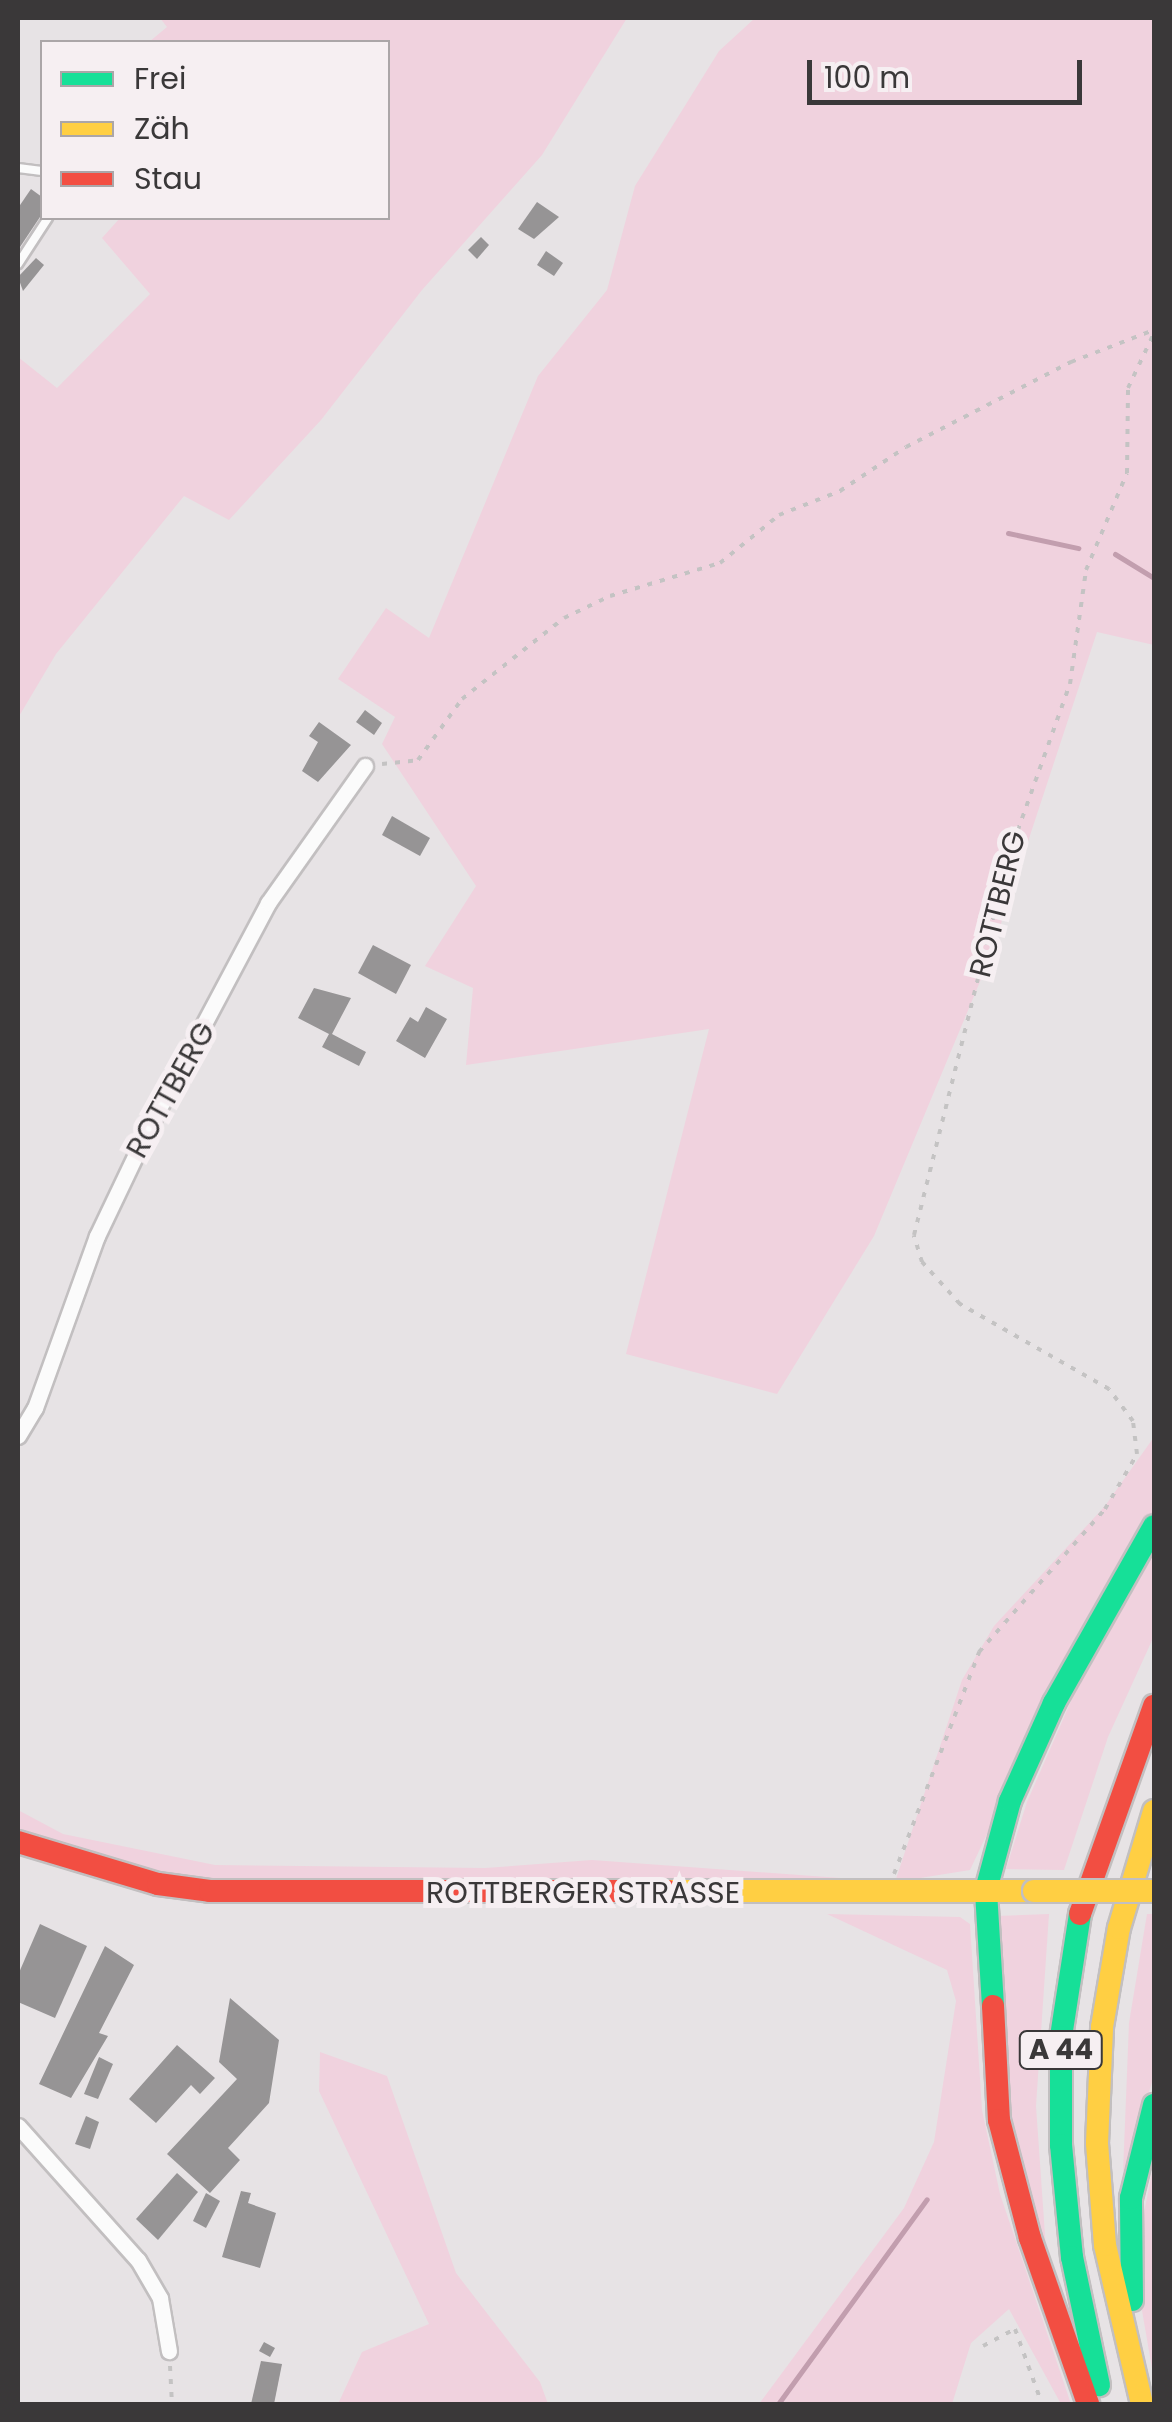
<!DOCTYPE html>
<html>
<head>
<meta charset="utf-8">
<style>
  body { margin:0 }
  #map { position:relative; width:1172px; height:2422px; overflow:hidden; background:#e7e3e5; font-family:Poppins,sans-serif }
  div>[style] { position:absolute }
  .green>* { inset:0; background:#f0d2de }
  .stream>* { height:5px; margin:-2.5px; padding:0 2.5px; transform-origin:2.5px; border-radius:2.5px; background:#c29eae }
  .building>* { inset:0; background:#969495 }
  .path>* { height:4px; margin-top:-2px; transform-origin:0; background:repeating-linear-gradient(90deg,#c4c3c3 0 5px,transparent 0 13px) }
  .roads { filter:drop-shadow(2px 0 #c2bfc0) drop-shadow(-2px 0 #c2bfc0) drop-shadow(0 2px #c2bfc0) drop-shadow(0 -2px #c2bfc0) }
  .lane>* { height:8px; margin:-4px; padding:0 4px; transform-origin:4px; border-radius:4px; background:#fbfbfb }
  .street>* { height:15px; margin:-7.5px; padding:0 7.5px; transform-origin:7.5px; border-radius:7.5px; background:#fbfbfb }
  .fast>* { height:22px; margin:-11px; padding:0 11px; transform-origin:11px; border-radius:11px; background:#16e098 }
  .slow>* { height:22px; margin:-11px; padding:0 11px; transform-origin:11px; border-radius:11px; background:#ffcf43 }
  .jam>* { height:22px; margin:-11px; padding:0 11px; transform-origin:11px; border-radius:11px; background:#f24e42 }
  .bridges { filter:drop-shadow(2px 0 #c2bfc0) drop-shadow(-2px 0 #c2bfc0) drop-shadow(0 2px #c2bfc0) drop-shadow(0 -2px #c2bfc0) }
  .slow-bridge>* { height:22px; margin:-11px; padding:0 11px; transform-origin:11px; border-radius:11px; background:#ffcf43 }
  span { translate:-50% -50%; white-space:nowrap; text-align:center; line-height:1.15; -webkit-text-stroke:10px #f6eff2; paint-order:stroke }
  .shield-label span { padding:2px 8px; background:#f6eff2; border:2px solid; border-radius:8px; -webkit-text-stroke-width:0 }
  .shield-label { font-size:28px; color:#3a3839; font-weight:700 }
  .street-label { font-size:30px; color:#3a3839 }
  .frame { position:absolute; inset:0; border:20px solid #3a3839; pointer-events:none }
  .legend { position:absolute; left:40px; top:40px; width:350px; height:180px; box-sizing:border-box; background:#f6eff2; border:2px solid #aba6a8; margin:0; padding:12px 18px; list-style:none; font-size:30px; color:#3a3839 }
  .legend li { display:flex; align-items:center; gap:20px; height:50px }
  .legend b { width:50px; border:2px solid #aba6a8 }
  .scale { position:absolute; left:807px; top:60px; width:275px; height:45px; box-sizing:border-box; border:5px solid #3a3839; border-top:0; padding-left:12px; font-size:30px; line-height:35px; white-space:nowrap; color:#3a3839; -webkit-text-stroke:8px #f6eff2; paint-order:stroke }
</style>
</head>
<body>
<div id="map">
  <div class="green">
    <i style="clip-path:polygon(160px 18px,627px 18px,542px 155px,422px 290px,321px 420px,229px 520px,184px 496px,56px 654px,18px 718px,18px 357px,57px 388px,150px 294px,102px 238px,120px 218px,388px 218px,388px 42px,149px 42px,167px 27px)"></i>
    <i style="clip-path:polygon(755px 18px,1154px 18px,1154px 645px,1097px 632px,989px 960px,874px 1236px,777px 1394px,626px 1354px,709px 1029px,466px 1065px,473px 988px,425px 966px,476px 886px,382px 744px,395px 717px,338px 679px,386px 608px,429px 638px,538px 376px,607px 290px,635px 186px,719px 51px)"></i>
    <i style="clip-path:polygon(1154px 1437px,1154px 1516px,1085px 1627px,970px 1870px,895px 1882px,208px 1881px,140px 1871px,18px 1831px,18px 1810px,63px 1834px,215px 1865px,485px 1868px,592px 1860px,895px 1882px,962px 1680px,994px 1626px,1105px 1506px)"></i>
    <i style="clip-path:polygon(1154px 1548px,1154px 1636px,1108px 1737px,1064px 1870px,1006px 1869px,1027px 1802px,1075px 1692px)"></i>
    <i style="clip-path:polygon(827px 1914px,960px 1917px,970px 1924px,982px 2110px,1000px 2194px,1071px 2404px,1061px 2404px,1009px 2309px,971px 2343px,952px 2404px,759px 2404px,904px 2208px,934px 2142px,956px 2001px,947px 1970px)"></i>
    <i style="clip-path:polygon(1049px 1914px,1036px 2106px,1046px 2249px,1010px 2112px,996px 1916px)"></i>
    <i style="clip-path:polygon(1147px 1914px,1154px 1914px,1154px 2076px,1123px 2173px,1129px 2023px)"></i>
    <i style="clip-path:polygon(320px 2052px,387px 2076px,456px 2273px,540px 2382px,548px 2404px,338px 2404px,362px 2352px,429px 2324px,319px 2091px)"></i>
    <i style="clip-path:polygon(1154px 2162px,1154px 2380px,1134px 2264px)"></i>
  </div>
  <div class="stream">
    <i style="left:1008px;top:533px;width:72px;rotate:12.1deg"></i>
    <i style="left:1115px;top:554px;width:46px;rotate:31.6deg"></i>
    <i style="left:778px;top:2404px;width:253px;rotate:-54deg"></i>
  </div>
  <div class="building">
    <i style="clip-path:polygon(31px 189px,42px 197px,42px 214px,18px 250px,18px 208px)"></i>
    <i style="clip-path:polygon(537px 202px,559px 217px,534px 239px,518px 229px)"></i>
    <i style="clip-path:polygon(481px 237px,489px 245px,477px 259px,468px 250px)"></i>
    <i style="clip-path:polygon(546px 251px,563px 263px,554px 276px,537px 265px)"></i>
    <i style="clip-path:polygon(36px 258px,44px 265px,23px 291px,18px 277px)"></i>
    <i style="clip-path:polygon(365px 710px,382px 723px,374px 735px,356px 722px)"></i>
    <i style="clip-path:polygon(319px 722px,351px 745px,318px 782px,302px 771px,318px 742px,309px 736px)"></i>
    <i style="clip-path:polygon(392px 816px,430px 838px,420px 856px,382px 835px)"></i>
    <i style="clip-path:polygon(373px 945px,411px 965px,396px 994px,358px 973px)"></i>
    <i style="clip-path:polygon(314px 988px,351px 998px,332px 1034px,366px 1052px,359px 1066px,322px 1047px,329px 1034px,298px 1018px)"></i>
    <i style="clip-path:polygon(426px 1007px,447px 1019px,425px 1058px,396px 1041px,410px 1017px,418px 1022px)"></i>
    <i style="clip-path:polygon(40px 1924px,87px 1946px,55px 2018px,18px 2002px,18px 1975px)"></i>
    <i style="clip-path:polygon(105px 1946px,134px 1965px,99px 2033px,108px 2036px,71px 2098px,39px 2084px)"></i>
    <i style="clip-path:polygon(230px 1998px,279px 2040px,269px 2103px,228px 2148px,240px 2160px,210px 2193px,167px 2154px,237px 2079px,219px 2062px)"></i>
    <i style="clip-path:polygon(177px 2045px,215px 2078px,200px 2094px,191px 2085px,156px 2123px,129px 2099px)"></i>
    <i style="clip-path:polygon(99px 2057px,113px 2064px,98px 2099px,84px 2094px)"></i>
    <i style="clip-path:polygon(86px 2116px,99px 2122px,90px 2149px,75px 2144px)"></i>
    <i style="clip-path:polygon(177px 2173px,198px 2192px,158px 2240px,136px 2219px)"></i>
    <i style="clip-path:polygon(241px 2191px,251px 2193px,248px 2203px,276px 2213px,260px 2268px,222px 2257px)"></i>
    <i style="clip-path:polygon(206px 2193px,220px 2201px,206px 2228px,193px 2221px)"></i>
    <i style="clip-path:polygon(264px 2342px,275px 2348px,270px 2357px,259px 2351px)"></i>
    <i style="clip-path:polygon(261px 2361px,282px 2364px,274px 2404px,251px 2404px)"></i>
  </div>
  <div class="path">
    <i style="left:382px;top:764px;width:36px;rotate:-6deg"></i>
    <i style="left:418px;top:760px;width:75px;rotate:-54.2deg"></i>
    <i style="left:462px;top:699px;width:130px;rotate:-38.5deg"></i>
    <i style="left:564px;top:618px;width:51px;rotate:-25.6deg"></i>
    <i style="left:610px;top:596px;width:115px;rotate:-16.7deg"></i>
    <i style="left:720px;top:563px;width:76px;rotate:-39.1deg"></i>
    <i style="left:779px;top:515px;width:66px;rotate:-21.5deg"></i>
    <i style="left:840px;top:491px;width:79px;rotate:-33.7deg"></i>
    <i style="left:906px;top:447px;width:186px;rotate:-27.3deg"></i>
    <i style="left:1071px;top:362px;width:89px;rotate:-21.1deg"></i>
    <i style="left:894px;top:1874px;width:238px;rotate:-69deg"></i>
    <i style="left:979px;top:1652px;width:191px;rotate:-48.6deg"></i>
    <i style="left:1105px;top:1509px;width:64px;rotate:-59.8deg"></i>
    <i style="left:1137px;top:1454px;width:33px;rotate:-97deg"></i>
    <i style="left:1133px;top:1421px;width:40px;rotate:-127deg"></i>
    <i style="left:1109px;top:1389px;width:172px;rotate:-150.3deg"></i>
    <i style="left:960px;top:1304px;width:57px;rotate:-132.1deg"></i>
    <i style="left:922px;top:1262px;width:28px;rotate:-107deg"></i>
    <i style="left:914px;top:1235px;width:392px;rotate:-76deg"></i>
    <i style="left:1009px;top:855px;width:182px;rotate:-70.4deg"></i>
    <i style="left:1070px;top:684px;width:115px;rotate:-82deg"></i>
    <i style="left:1086px;top:570px;width:105px;rotate:-67.1deg"></i>
    <i style="left:1127px;top:473px;width:85px;rotate:-89.3deg"></i>
    <i style="left:1128px;top:388px;width:61px;rotate:-64.7deg"></i>
    <i style="left:983px;top:2346px;width:36px;rotate:-28deg"></i>
    <i style="left:1015px;top:2329px;width:80px;rotate:70.2deg"></i>
    <i style="left:170px;top:2366px;width:38px;rotate:87deg"></i>
  </div>
  <div class="roads">
    <div class="lane">
      <i style="left:18px;top:168px;width:24px;rotate:7deg"></i>
      <i style="left:18px;top:264px;width:55px;rotate:-56.9deg"></i>
    </div>
    <div class="street">
      <i style="left:18px;top:1436px;width:33px;rotate:-59deg"></i>
      <i style="left:35px;top:1408px;width:183px;rotate:-70.2deg"></i>
      <i style="left:97px;top:1236px;width:119px;rotate:-64.5deg"></i>
      <i style="left:148px;top:1129px;width:256px;rotate:-62deg"></i>
      <i style="left:268px;top:903px;width:168px;rotate:-54.7deg"></i>
      <i style="left:18px;top:2126px;width:180px;rotate:48.2deg"></i>
      <i style="left:138px;top:2260px;width:44px;rotate:59.9deg"></i>
      <i style="left:160px;top:2298px;width:54px;rotate:80.4deg"></i>
    </div>
    <div class="fast">
      <i style="left:1080px;top:1914px;width:124px;rotate:98.8deg"></i>
      <i style="left:1061px;top:2037px;width:108px;rotate:90deg"></i>
      <i style="left:1061px;top:2145px;width:113px;rotate:84.4deg"></i>
      <i style="left:1072px;top:2257px;width:131px;rotate:78.1deg"></i>
      <i style="left:993px;top:2006px;width:116px;rotate:-93.5deg"></i>
      <i style="left:986px;top:1890px;width:92px;rotate:-74.9deg"></i>
      <i style="left:1010px;top:1801px;width:107px;rotate:-65.8deg"></i>
      <i style="left:1054px;top:1703px;width:203px;rotate:-60.5deg"></i>
      <i style="left:1132px;top:2300px;width:102px;rotate:-90.6deg"></i>
      <i style="left:1131px;top:2198px;width:96px;rotate:-76.1deg"></i>
    </div>
    <div class="slow">
      <i style="left:668px;top:1891px;width:366px"></i>
      <i style="left:1142px;top:2404px;width:163px;rotate:-103.1deg"></i>
      <i style="left:1105px;top:2245px;width:102px;rotate:-94.5deg"></i>
      <i style="left:1097px;top:2143px;width:116px;rotate:-87.5deg"></i>
      <i style="left:1102px;top:2027px;width:100px;rotate:-80.3deg"></i>
      <i style="left:1119px;top:1928px;width:122px;rotate:-73.3deg"></i>
    </div>
    <div class="jam">
      <i style="left:18px;top:1842px;width:146px;rotate:16.7deg"></i>
      <i style="left:158px;top:1884px;width:52px;rotate:7.7deg"></i>
      <i style="left:210px;top:1891px;width:458px"></i>
      <i style="left:1080px;top:1914px;width:221px;rotate:-70.4deg"></i>
      <i style="left:993px;top:2006px;width:114px;rotate:87deg"></i>
      <i style="left:999px;top:2120px;width:122px;rotate:75.3deg"></i>
      <i style="left:1030px;top:2238px;width:176px;rotate:70.7deg"></i>
    </div>
  </div>
  <div class="bridges">
    <div class="slow-bridge">
      <i style="left:1034px;top:1891px;width:120px"></i>
    </div>
  </div>
  <div class="shield-label">
    <span style="left:1061px;top:2050px">A 44</span>
  </div>
  <div class="street-label">
    <span style="left:998px;top:904px;rotate:-76deg">ROTTBERG</span>
    <span style="left:171px;top:1090px;rotate:-61deg">ROTTBERG</span>
    <span style="left:583px;top:1893px">ROTTBERGER STRASSE</span>
  </div>
  <div class="frame"></div>
  <ul class="legend">
  <li><b style="height:12px;background:#16e098"></b>Frei</li>
  <li><b style="height:12px;background:#ffcf43"></b>Zäh</li>
  <li><b style="height:12px;background:#f24e42"></b>Stau</li>
  </ul>
  <div class="scale">100 m</div>
</div>
</body>
</html>
